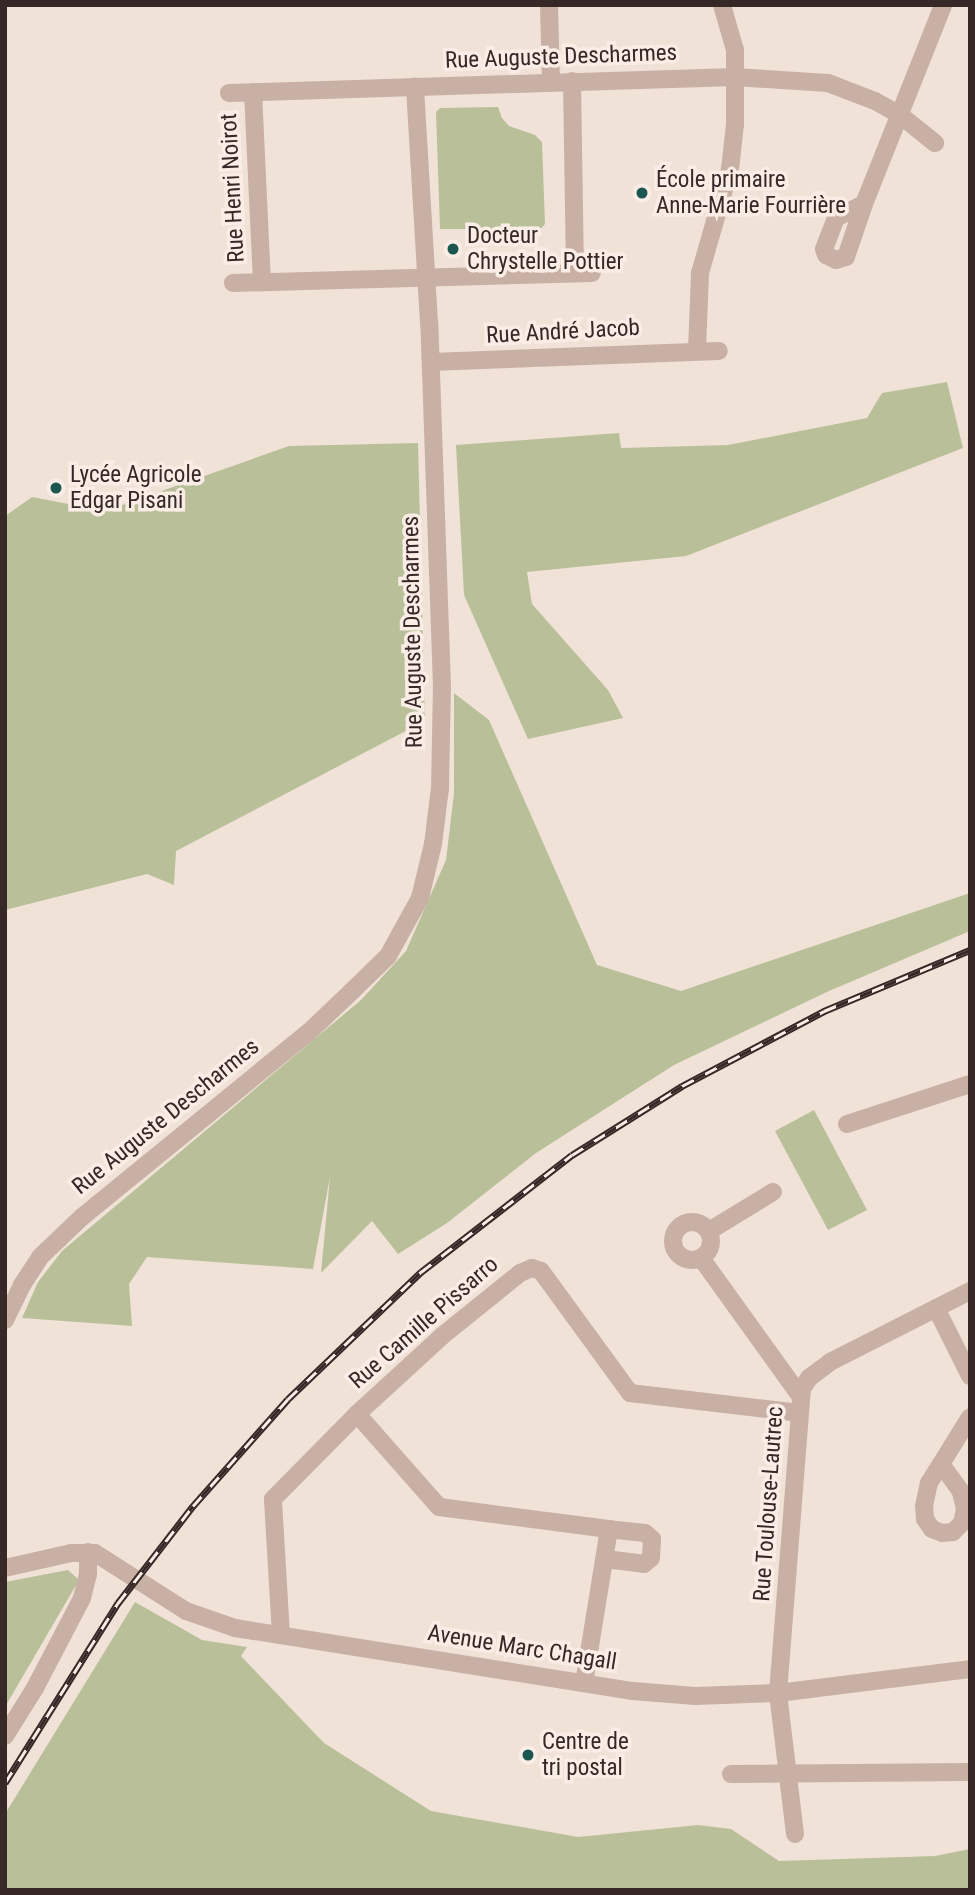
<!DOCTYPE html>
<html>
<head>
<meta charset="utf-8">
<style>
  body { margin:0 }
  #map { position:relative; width:975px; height:1895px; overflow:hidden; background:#f1e2d8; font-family:"Roboto Condensed",sans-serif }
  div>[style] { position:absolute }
  .green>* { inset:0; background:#b9c099 }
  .minor>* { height:18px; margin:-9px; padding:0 9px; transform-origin:9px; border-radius:9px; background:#c9b0a5 }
  .minor>.ring { margin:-9px; padding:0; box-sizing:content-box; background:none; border:18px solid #c9b0a5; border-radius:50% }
  .rail>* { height:7px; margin-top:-3.5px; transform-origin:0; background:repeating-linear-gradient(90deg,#f9ede5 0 13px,#352826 0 26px); box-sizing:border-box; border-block:2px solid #352826 }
  .dots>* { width:19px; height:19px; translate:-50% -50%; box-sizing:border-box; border:4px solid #f9ede5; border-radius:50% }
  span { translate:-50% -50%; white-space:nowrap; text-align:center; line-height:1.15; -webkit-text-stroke:7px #f9ede5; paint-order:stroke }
  .street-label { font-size:23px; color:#352826 }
  .poi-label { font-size:23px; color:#352826 }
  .left { translate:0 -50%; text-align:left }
  .frame { position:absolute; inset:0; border:7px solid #352826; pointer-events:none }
</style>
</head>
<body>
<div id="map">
  <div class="green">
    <i style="clip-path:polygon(498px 107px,502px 118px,509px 126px,535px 135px,542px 142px,545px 224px,539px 231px,494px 242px,493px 229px,440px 229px,436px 112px,440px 108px)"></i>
    <i style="clip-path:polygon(947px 382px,963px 448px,686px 556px,527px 572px,532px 604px,608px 690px,623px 718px,528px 739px,464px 595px,456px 445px,619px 433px,621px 448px,728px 445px,867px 418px,882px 393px)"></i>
    <i style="clip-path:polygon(418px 443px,425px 721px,176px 851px,174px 885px,147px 874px,5px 910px,5px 516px,32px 497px,105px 511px,289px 446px)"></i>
    <i style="clip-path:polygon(454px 693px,489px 720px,597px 965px,681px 991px,970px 893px,970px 931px,829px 991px,674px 1065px,536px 1153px,447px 1223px,398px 1254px,372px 1221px,321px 1273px,330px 1177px,313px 1269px,147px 1257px,129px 1284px,132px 1326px,22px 1318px,38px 1282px,62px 1251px,361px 1000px,406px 951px,446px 860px,454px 793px)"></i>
    <i style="clip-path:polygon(814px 1110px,867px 1210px,828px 1230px,775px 1131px)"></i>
    <i style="clip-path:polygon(68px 1570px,79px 1580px,5px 1707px,5px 1582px)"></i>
    <i style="clip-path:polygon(135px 1602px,202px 1640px,247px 1647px,241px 1656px,324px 1743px,431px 1811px,578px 1837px,698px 1825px,731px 1829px,779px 1861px,935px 1856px,970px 1849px,970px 1890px,5px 1890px,5px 1814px)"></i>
  </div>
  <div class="minor">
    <i style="left:549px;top:5px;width:76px;rotate:88.5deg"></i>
    <i style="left:722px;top:5px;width:47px;rotate:73.9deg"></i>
    <i style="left:735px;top:50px;width:27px;rotate:90deg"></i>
    <i style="left:735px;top:77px;width:93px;rotate:3.7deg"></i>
    <i style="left:828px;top:83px;width:50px;rotate:21deg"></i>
    <i style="left:875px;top:101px;width:29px;rotate:29deg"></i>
    <i style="left:900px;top:115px;width:45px;rotate:38.7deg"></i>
    <i style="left:572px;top:81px;width:192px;rotate:89.1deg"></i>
    <i style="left:253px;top:92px;width:190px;rotate:87.3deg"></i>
    <i style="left:229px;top:93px;width:506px;rotate:-1.81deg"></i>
    <i style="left:735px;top:77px;width:47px;rotate:90deg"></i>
    <i style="left:735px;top:124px;width:45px;rotate:96.3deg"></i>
    <i style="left:730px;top:169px;width:108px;rotate:106.1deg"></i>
    <i style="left:700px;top:273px;width:77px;rotate:92.2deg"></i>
    <i style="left:864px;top:204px;width:214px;rotate:-68.3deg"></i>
    <i style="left:864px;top:204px;width:56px;rotate:108.8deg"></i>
    <i style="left:846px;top:257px;width:10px;rotate:163deg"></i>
    <i style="left:836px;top:260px;width:11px;rotate:-153deg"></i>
    <i style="left:826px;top:255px;width:6px;rotate:-108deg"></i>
    <i style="left:824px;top:249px;width:33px;rotate:-69deg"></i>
    <i style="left:836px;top:218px;width:31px;rotate:-27deg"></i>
    <i style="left:233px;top:283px;width:359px;rotate:-1.6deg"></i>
    <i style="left:431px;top:362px;width:288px;rotate:-2.2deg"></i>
    <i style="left:847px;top:1124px;width:129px;rotate:-18deg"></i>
    <i class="ring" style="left:673px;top:1222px;width:20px;height:20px"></i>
    <i style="left:709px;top:1231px;width:75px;rotate:-31.4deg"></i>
    <i style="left:701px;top:1258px;width:171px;rotate:54.3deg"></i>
    <i style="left:936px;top:1308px;width:76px;rotate:63.4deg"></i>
    <i style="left:5px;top:1320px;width:39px;rotate:-64deg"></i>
    <i style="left:22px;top:1285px;width:33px;rotate:-57deg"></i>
    <i style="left:40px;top:1257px;width:58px;rotate:-43.6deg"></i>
    <i style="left:82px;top:1217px;width:293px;rotate:-39.2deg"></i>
    <i style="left:309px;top:1032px;width:58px;rotate:-43.6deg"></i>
    <i style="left:351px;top:992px;width:52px;rotate:-44.2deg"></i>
    <i style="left:388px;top:956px;width:66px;rotate:-61.1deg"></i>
    <i style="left:420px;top:898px;width:56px;rotate:-76.5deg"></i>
    <i style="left:433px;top:844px;width:56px;rotate:-82.9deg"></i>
    <i style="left:440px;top:788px;width:101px;rotate:-88.9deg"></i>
    <i style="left:442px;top:687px;width:364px;rotate:-92deg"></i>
    <i style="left:429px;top:323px;width:237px;rotate:-93.4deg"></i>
    <i style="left:357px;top:1414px;width:124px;rotate:48.6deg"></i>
    <i style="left:439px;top:1507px;width:171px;rotate:7.4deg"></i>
    <i style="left:609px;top:1529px;width:156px;rotate:99.2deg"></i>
    <i style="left:941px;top:1464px;width:34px;rotate:54deg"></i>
    <i style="left:961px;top:1492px;width:17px;rotate:77deg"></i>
    <i style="left:965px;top:1509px;width:14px;rotate:102deg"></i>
    <i style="left:962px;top:1523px;width:13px;rotate:135deg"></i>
    <i style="left:953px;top:1532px;width:11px;rotate:175deg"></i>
    <i style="left:942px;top:1533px;width:11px;rotate:-158deg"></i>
    <i style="left:932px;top:1529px;width:12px;rotate:-125deg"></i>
    <i style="left:925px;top:1519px;width:13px;rotate:-94deg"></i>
    <i style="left:924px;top:1506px;width:24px;rotate:-78deg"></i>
    <i style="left:929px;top:1483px;width:22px;rotate:-58deg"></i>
    <i style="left:941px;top:1464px;width:55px;rotate:-58.3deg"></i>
    <i style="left:605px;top:1559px;width:39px;rotate:7deg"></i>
    <i style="left:644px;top:1564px;width:9px;rotate:-41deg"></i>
    <i style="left:651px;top:1558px;width:19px;rotate:-87deg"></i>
    <i style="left:652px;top:1539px;width:9px;rotate:-139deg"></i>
    <i style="left:645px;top:1533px;width:36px;rotate:-174deg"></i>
    <i style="left:5px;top:1568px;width:68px;rotate:-12.8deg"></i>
    <i style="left:71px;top:1553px;width:24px"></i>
    <i style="left:95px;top:1553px;width:108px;rotate:32.5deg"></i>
    <i style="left:186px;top:1611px;width:52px;rotate:19.1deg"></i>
    <i style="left:235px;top:1628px;width:403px;rotate:9deg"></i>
    <i style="left:633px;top:1691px;width:62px;rotate:4.6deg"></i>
    <i style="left:695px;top:1696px;width:83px;rotate:-2.1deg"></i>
    <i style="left:778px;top:1693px;width:193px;rotate:-7.1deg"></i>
    <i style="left:281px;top:1635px;width:136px;rotate:-93.4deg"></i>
    <i style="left:273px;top:1499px;width:120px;rotate:-45.3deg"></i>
    <i style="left:357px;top:1414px;width:115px;rotate:-42.5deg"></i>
    <i style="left:442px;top:1336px;width:100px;rotate:-38.9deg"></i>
    <i style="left:520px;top:1273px;width:13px;rotate:-23deg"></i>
    <i style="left:532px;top:1268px;width:9px;rotate:18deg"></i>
    <i style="left:541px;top:1271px;width:151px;rotate:53.9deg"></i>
    <i style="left:630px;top:1393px;width:171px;rotate:6.7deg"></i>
    <i style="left:5px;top:1736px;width:57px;rotate:-58deg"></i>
    <i style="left:35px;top:1688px;width:102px;rotate:-62.4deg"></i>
    <i style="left:82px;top:1598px;width:25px;rotate:-76deg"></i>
    <i style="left:88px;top:1574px;width:22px;rotate:-90deg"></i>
    <i style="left:731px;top:1774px;width:239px;rotate:-0.5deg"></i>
    <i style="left:795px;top:1834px;width:142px;rotate:-96.9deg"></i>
    <i style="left:778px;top:1693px;width:305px;rotate:-85.5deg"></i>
    <i style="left:802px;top:1389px;width:13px;rotate:-58deg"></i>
    <i style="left:809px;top:1378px;width:26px;rotate:-37deg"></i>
    <i style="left:830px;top:1362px;width:157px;rotate:-26.9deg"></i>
  </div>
  <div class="rail">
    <i style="left:5px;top:1783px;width:213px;rotate:-57.9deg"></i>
    <i style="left:118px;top:1603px;width:123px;rotate:-52.3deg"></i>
    <i style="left:193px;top:1506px;width:143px;rotate:-48.4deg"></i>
    <i style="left:288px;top:1399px;width:184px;rotate:-43.7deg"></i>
    <i style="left:421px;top:1272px;width:191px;rotate:-37.8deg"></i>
    <i style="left:572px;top:1155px;width:130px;rotate:-32.1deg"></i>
    <i style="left:682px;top:1086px;width:161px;rotate:-27.8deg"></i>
    <i style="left:824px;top:1011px;width:158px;rotate:-22.7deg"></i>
  </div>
  <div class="dots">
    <i style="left:642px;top:193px;background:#1c5651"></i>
    <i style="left:453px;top:249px;background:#1c5651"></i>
    <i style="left:56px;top:488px;background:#1c5651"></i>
    <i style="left:528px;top:1755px;background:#1c5651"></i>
  </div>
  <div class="street-label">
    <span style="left:561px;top:57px;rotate:-2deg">Rue Auguste Descharmes</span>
    <span style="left:233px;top:188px;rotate:-93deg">Rue Henri Noirot</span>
    <span style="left:563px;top:332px;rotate:-3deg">Rue André Jacob</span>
    <span style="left:413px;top:632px;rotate:-91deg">Rue Auguste Descharmes</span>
    <span style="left:166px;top:1117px;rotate:-39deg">Rue Auguste Descharmes</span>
    <span style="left:424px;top:1323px;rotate:-41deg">Rue Camille Pissarro</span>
    <span style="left:769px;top:1504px;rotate:-86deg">Rue Toulouse-Lautrec</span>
    <span style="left:522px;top:1648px;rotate:9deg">Avenue Marc Chagall</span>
  </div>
  <div class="poi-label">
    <span class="left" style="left:656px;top:193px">École primaire<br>Anne-Marie Fourrière</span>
    <span class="left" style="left:467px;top:249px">Docteur<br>Chrystelle Pottier</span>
    <span class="left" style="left:70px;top:488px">Lycée Agricole<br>Edgar Pisani</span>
    <span class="left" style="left:542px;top:1755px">Centre de<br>tri postal</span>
  </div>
  <div class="frame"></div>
</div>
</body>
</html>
